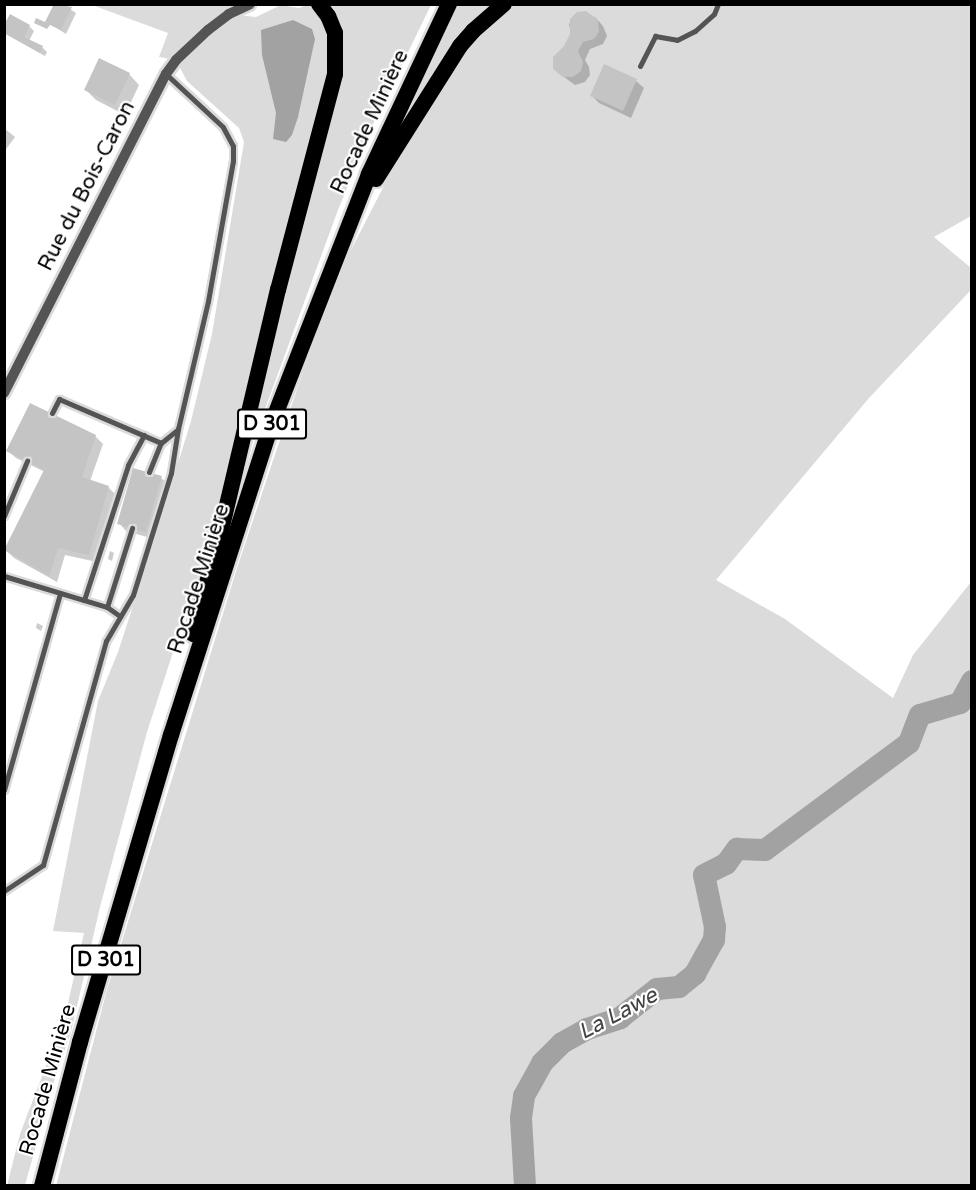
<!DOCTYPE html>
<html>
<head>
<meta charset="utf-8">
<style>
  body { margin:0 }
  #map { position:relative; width:976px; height:1190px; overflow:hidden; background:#fff; font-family:"Varela Round",sans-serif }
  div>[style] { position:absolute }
  .green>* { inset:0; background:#dbdbdb }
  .water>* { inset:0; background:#a2a2a2 }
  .shadow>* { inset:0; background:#0003 }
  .river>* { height:22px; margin:-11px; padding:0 11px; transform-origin:11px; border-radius:11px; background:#a2a2a2 }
  .building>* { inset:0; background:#c4c4c4 }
  .roads { filter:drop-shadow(2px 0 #dbdbdb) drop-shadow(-2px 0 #dbdbdb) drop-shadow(0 2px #dbdbdb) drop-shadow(0 -2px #dbdbdb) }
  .service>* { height:5px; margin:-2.5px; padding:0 2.5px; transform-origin:2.5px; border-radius:2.5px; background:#545454 }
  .minor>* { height:10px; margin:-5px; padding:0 5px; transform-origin:5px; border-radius:5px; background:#545454 }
  .trunk>* { height:16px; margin:-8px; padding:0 8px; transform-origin:8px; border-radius:8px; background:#000 }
  span { translate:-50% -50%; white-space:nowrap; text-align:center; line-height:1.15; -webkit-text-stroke:4.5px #fff; paint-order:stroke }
  .shield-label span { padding:2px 4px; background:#fff; border:2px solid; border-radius:4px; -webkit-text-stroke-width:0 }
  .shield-label { font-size:20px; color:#000; font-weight:700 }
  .street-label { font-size:21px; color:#000 }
  .water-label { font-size:22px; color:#434343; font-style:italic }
  .frame { position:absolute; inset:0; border:6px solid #000; pointer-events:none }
</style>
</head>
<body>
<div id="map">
  <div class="green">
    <i style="clip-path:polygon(309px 4px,431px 5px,374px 122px,338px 210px,236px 488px,224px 486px,203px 560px,147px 732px,100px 907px,71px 1032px,54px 1081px,25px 1185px,7px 1186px,20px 1134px,65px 1016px,84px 933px,53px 931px,98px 701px,118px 652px,148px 560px,191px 421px,212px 334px,244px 142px,239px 128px,187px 81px,176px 60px,159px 57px,168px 33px,92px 5px,228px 5px,229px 14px,256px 17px,281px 5px,299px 8px)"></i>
    <i style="clip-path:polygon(457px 5px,971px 5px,971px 216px,934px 237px,971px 268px,971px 290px,869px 398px,716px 580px,785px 619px,893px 698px,913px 655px,971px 582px,971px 1185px,56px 1186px,106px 993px,237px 568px,296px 392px,337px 277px,404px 147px,401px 119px)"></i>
  </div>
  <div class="water">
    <i style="clip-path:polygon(293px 20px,312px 29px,315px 39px,298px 117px,292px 135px,286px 142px,273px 139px,276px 113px,262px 55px,261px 30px)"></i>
  </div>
  <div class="shadow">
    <i style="clip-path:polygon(56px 4px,63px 4px,76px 13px,66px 34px,47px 22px)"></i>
    <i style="clip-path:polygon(574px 17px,595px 17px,603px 26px,607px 36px,603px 44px,590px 49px,585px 60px,589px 67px,590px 75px,585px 82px,575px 85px,557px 72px,571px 34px,569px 24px)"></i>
    <i style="clip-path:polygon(29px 26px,34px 31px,29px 41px,42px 47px,47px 52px,45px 56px,4px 33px)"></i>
    <i style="clip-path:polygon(605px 66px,636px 81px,644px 88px,631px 118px,599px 103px,592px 96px)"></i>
    <i style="clip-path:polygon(129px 74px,139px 85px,125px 115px,96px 100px,86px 90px)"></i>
    <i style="clip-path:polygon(4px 128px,15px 137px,4px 152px)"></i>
    <i style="clip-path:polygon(95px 436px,103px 444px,90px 481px,108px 487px,116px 495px,97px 562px,65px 555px,57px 582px,14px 558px,6px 550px,45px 472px,16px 458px,8px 451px)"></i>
    <i style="clip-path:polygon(161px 478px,169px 485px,154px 539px,126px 531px,119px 523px)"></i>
    <i style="clip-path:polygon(110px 551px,114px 553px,112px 561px,108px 559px)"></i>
    <i style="clip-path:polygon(37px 623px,43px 626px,41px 631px,36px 628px)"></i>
  </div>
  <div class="river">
    <i style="left:525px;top:1186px;width:68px;rotate:-93.4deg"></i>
    <i style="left:521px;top:1118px;width:22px;rotate:-82deg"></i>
    <i style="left:524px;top:1096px;width:38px;rotate:-61deg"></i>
    <i style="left:542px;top:1063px;width:28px;rotate:-45deg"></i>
    <i style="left:562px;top:1043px;width:29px;rotate:-29deg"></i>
    <i style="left:587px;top:1029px;width:35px;rotate:-18deg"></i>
    <i style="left:620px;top:1018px;width:47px;rotate:-38.1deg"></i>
    <i style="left:657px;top:989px;width:22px;rotate:-5deg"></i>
    <i style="left:679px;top:987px;width:21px;rotate:-39deg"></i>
    <i style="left:695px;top:974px;width:39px;rotate:-61deg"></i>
    <i style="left:714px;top:940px;width:13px;rotate:-86deg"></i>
    <i style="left:715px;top:927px;width:53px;rotate:-101.9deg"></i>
    <i style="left:704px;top:875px;width:25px;rotate:-27deg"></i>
    <i style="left:726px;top:864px;width:19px;rotate:-54deg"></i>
    <i style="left:737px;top:849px;width:28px;rotate:2deg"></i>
    <i style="left:765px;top:850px;width:179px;rotate:-36.6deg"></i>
    <i style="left:909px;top:743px;width:30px;rotate:-69deg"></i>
    <i style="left:920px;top:715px;width:42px;rotate:-16.7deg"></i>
    <i style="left:960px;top:703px;width:25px;rotate:-61deg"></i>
  </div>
  <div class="building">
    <i style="clip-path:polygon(54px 4px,72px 7px,61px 30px,50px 25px,47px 29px,34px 23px,36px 18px,45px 22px)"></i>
    <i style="clip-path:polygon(586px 11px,598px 20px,599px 32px,594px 39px,583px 42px,578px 51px,583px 62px,581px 71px,573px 77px,563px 77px,553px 69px,553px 57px,564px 46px,570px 34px,570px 19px,577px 12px)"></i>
    <i style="clip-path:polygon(10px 14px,30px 25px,24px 37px,43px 46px,40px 53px,4px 33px,4px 25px)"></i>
    <i style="clip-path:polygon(99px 58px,130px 73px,115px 105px,84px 90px)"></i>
    <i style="clip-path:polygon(604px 64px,637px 79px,623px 111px,590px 96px)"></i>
    <i style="clip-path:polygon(30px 403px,96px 435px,82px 477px,109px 486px,89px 555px,58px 548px,49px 576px,4px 550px,44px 470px,6px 451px)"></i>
    <i style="clip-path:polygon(133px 468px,162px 476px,146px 532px,117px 524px)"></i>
  </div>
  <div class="roads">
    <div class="service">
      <i style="left:640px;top:66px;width:34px;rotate:-63deg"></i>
      <i style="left:655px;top:36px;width:22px;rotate:10deg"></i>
      <i style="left:677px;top:40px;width:20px;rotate:-27deg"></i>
      <i style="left:695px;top:31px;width:25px;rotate:-42deg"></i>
      <i style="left:714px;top:14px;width:11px;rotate:-68deg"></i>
      <i style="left:52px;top:413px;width:16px;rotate:-63deg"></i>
      <i style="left:59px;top:399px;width:111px;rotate:23.3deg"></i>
      <i style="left:149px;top:472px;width:31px;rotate:-68deg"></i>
      <i style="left:161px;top:443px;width:22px;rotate:-39deg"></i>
      <i style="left:4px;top:516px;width:60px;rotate:-67.3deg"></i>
      <i style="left:4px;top:576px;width:108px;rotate:16.8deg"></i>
      <i style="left:107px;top:607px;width:16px;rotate:35deg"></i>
      <i style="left:84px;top:600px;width:142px;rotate:-71.9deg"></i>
      <i style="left:128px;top:465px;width:34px;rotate:-62deg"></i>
      <i style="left:107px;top:607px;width:83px;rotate:-72.4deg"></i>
      <i style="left:4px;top:790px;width:205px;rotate:-74.1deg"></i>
      <i style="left:4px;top:891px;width:47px;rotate:-33.7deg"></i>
      <i style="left:43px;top:865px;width:233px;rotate:-74.3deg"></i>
      <i style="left:106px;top:641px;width:53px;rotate:-59.6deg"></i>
      <i style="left:133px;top:595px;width:128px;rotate:-72.7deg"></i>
      <i style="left:171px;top:473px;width:45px;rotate:-81deg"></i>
      <i style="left:178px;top:429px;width:131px;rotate:-76.8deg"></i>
      <i style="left:208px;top:301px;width:142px;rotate:-79.9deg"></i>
      <i style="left:233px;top:161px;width:15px;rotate:-90deg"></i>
      <i style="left:233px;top:146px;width:21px;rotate:-118deg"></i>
      <i style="left:223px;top:127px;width:78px;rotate:-137.1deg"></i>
    </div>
    <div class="minor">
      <i style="left:4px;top:393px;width:358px;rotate:-63.1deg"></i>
      <i style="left:166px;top:74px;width:17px;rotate:-54deg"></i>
      <i style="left:176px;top:60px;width:44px;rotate:-43.2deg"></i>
      <i style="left:208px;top:30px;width:26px;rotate:-37deg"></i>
      <i style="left:229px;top:14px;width:23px;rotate:-25deg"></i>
    </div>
    <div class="trunk">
      <i style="left:376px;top:179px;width:157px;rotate:-57.7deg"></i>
      <i style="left:460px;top:46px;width:20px;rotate:-49deg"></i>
      <i style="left:473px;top:31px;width:41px;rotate:-41.1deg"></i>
      <i style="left:193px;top:634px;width:98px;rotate:-74.7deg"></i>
      <i style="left:219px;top:539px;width:256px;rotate:-76.7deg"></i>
      <i style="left:278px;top:290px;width:223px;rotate:-75.2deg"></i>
      <i style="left:335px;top:74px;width:41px;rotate:-90deg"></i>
      <i style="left:335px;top:33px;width:18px;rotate:-112deg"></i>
      <i style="left:328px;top:16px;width:15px;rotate:-127deg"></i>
      <i style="left:42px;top:1186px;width:149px;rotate:-75.2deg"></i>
      <i style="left:80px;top:1042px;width:320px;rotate:-73.5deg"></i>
      <i style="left:171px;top:735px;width:328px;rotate:-72.1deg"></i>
      <i style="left:272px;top:423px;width:267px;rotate:-68.7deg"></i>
      <i style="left:369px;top:174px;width:188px;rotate:-64.8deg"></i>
    </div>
  </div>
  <div class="shield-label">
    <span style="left:272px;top:424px">D 301</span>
    <span style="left:106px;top:960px">D 301</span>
  </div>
  <div class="street-label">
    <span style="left:370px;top:122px;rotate:-65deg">Rocade Minière</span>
    <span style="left:87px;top:186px;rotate:-63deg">Rue du Bois-Caron</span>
    <span style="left:199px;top:579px;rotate:-72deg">Rocade Minière</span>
    <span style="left:48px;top:1080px;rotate:-74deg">Rocade Minière</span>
  </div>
  <div class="water-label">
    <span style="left:618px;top:1014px;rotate:-28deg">La Lawe</span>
  </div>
  <div class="frame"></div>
</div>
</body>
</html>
